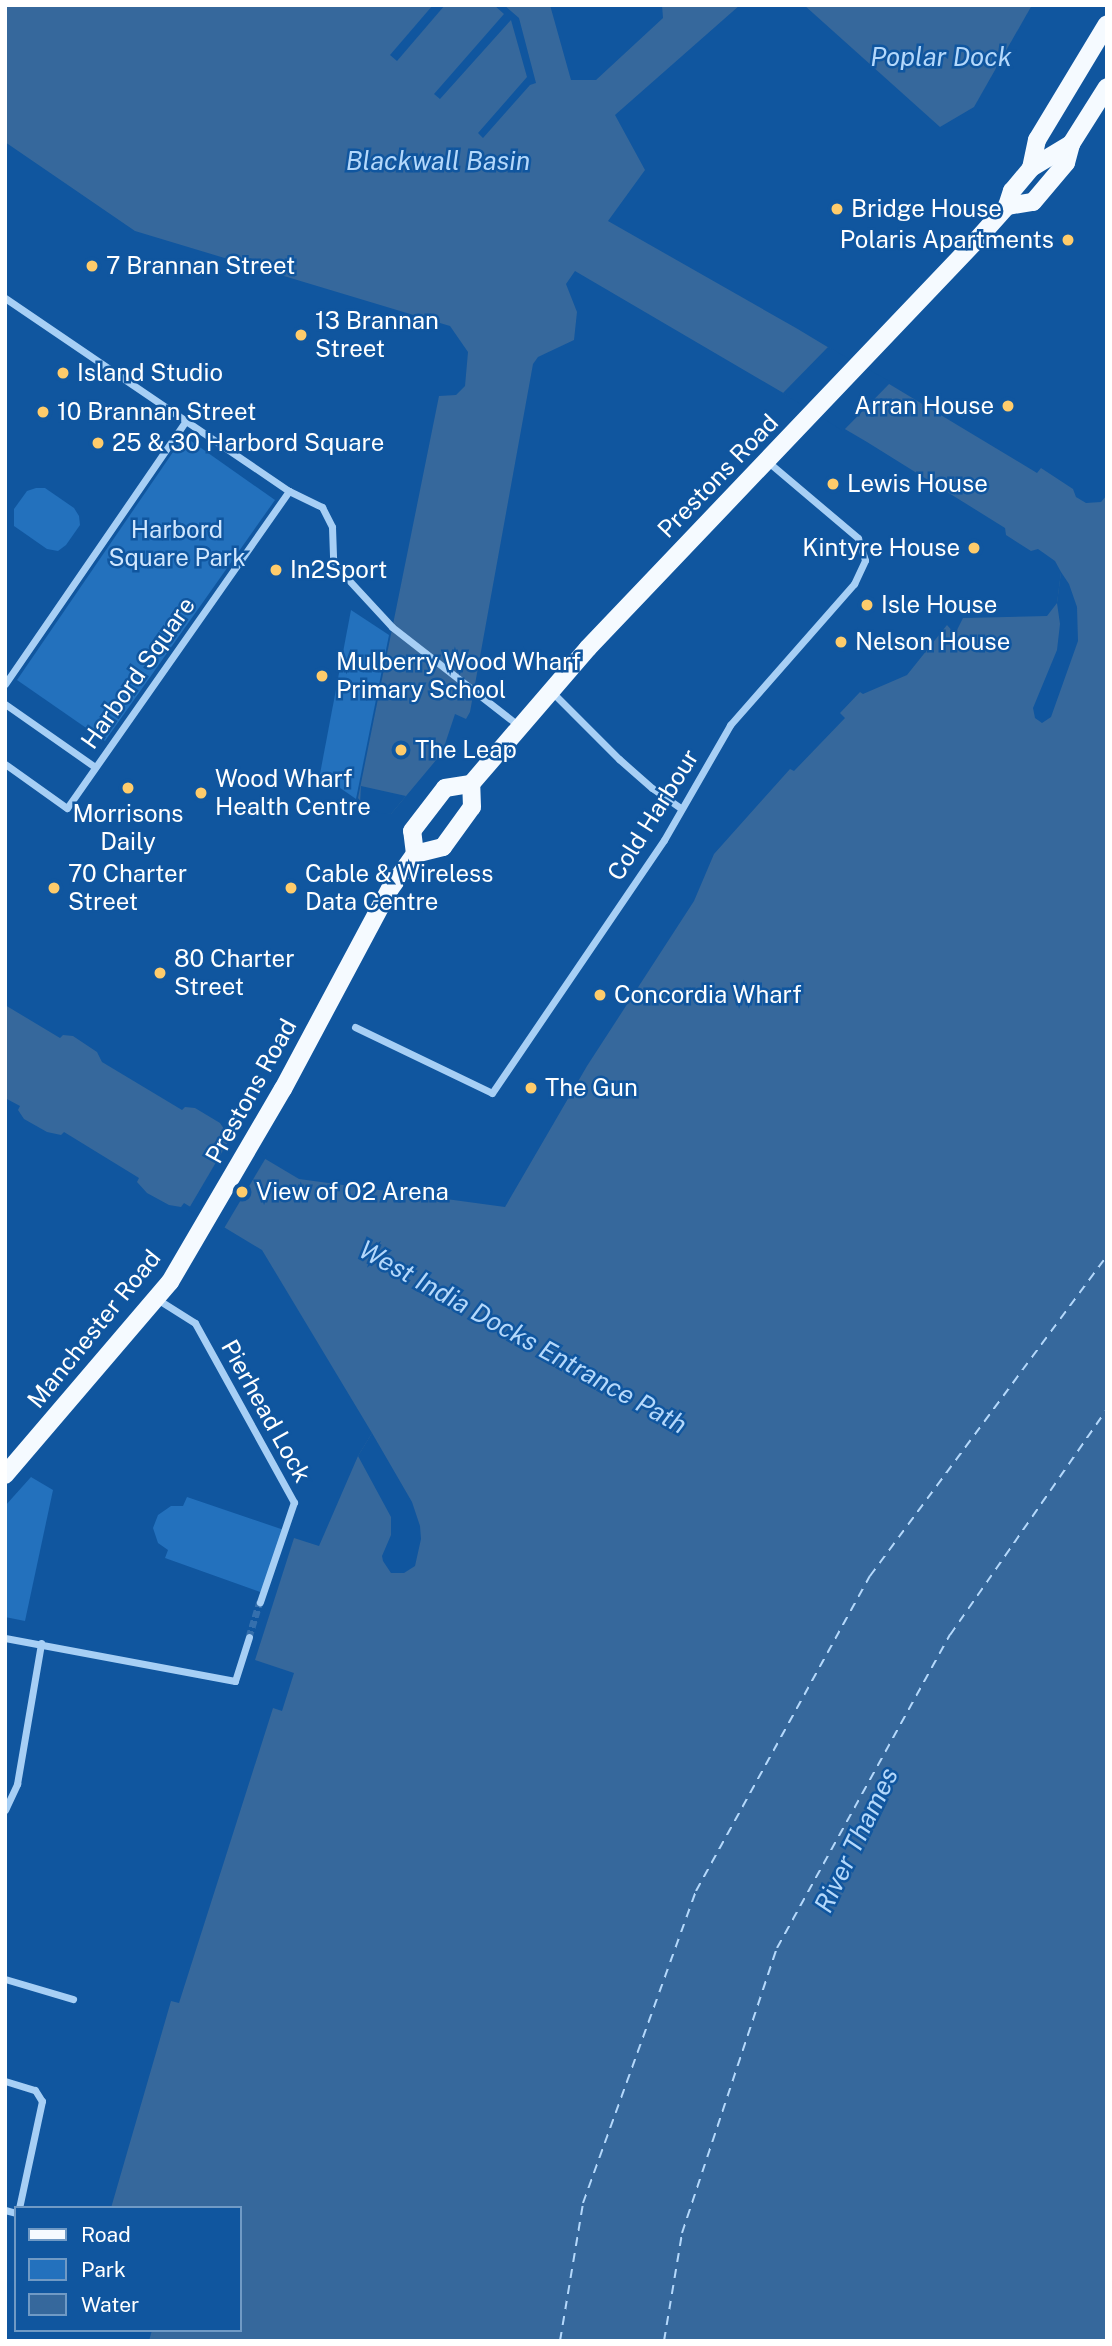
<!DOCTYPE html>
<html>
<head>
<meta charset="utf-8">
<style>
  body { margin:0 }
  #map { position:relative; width:1112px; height:2346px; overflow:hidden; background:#10569f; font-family:"Public Sans",sans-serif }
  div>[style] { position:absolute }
  .green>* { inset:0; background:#2371bd }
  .water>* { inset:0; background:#36689c }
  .pier>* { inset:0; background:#10569f }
  .ferry>* { height:2px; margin-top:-1px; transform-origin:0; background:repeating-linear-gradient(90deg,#b4d8fb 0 9px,transparent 0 16px) }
  .street-tunnel>* { height:7px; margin-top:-3.5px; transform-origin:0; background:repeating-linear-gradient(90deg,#346fad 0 7px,transparent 0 10.5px) }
  .street>* { height:7px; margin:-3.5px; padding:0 3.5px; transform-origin:3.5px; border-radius:3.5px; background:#a7cff5 }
  .primary>* { height:18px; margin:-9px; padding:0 9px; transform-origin:9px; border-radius:9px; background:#f5faff }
  .dots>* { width:19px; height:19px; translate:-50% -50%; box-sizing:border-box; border:4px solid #10569f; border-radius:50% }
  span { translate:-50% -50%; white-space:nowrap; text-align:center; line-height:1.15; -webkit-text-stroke:5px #10569f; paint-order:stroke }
  .poi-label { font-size:24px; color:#fff }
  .left { translate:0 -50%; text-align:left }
  .right { translate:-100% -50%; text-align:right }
  .street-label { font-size:24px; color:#fff }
  .park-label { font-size:24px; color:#d0e7fe }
  .water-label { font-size:26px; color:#b4d8fb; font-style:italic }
  .frame { position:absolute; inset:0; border:7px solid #fff; pointer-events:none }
  .legend { position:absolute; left:14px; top:2206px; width:228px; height:126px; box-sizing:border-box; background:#10569f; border:2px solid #709ac5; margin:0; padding:9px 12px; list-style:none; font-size:21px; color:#fff }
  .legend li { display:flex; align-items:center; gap:14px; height:35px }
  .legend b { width:35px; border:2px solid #709ac5 }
</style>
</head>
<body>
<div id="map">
  <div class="green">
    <i style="clip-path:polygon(184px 436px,275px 500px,105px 741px,17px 680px)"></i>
    <i style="clip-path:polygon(36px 488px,45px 488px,74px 508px,79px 516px,80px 525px,66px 545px,58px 551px,47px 549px,14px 526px,14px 509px,27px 491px)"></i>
    <i style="clip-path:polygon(351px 610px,389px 635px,356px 799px,320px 774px)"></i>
    <i style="clip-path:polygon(31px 1477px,53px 1490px,25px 1621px,5px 1617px,5px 1506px)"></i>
    <i style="clip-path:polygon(187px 1497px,284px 1530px,263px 1593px,165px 1558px,168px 1550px,158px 1543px,153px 1528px,158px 1515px,171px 1506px,183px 1506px)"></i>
  </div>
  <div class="water">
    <i style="clip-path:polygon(5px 5px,550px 5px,571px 80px,596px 80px,663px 18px,662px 5px,740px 5px,615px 115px,645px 170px,608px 221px,796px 328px,1037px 473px,1041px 468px,1073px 489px,1076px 497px,1086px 503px,1101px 502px,1107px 495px,1107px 2341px,149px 2341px,152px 2330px,240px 2330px,240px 2208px,111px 2208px,171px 2001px,179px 2003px,273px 1708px,282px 1711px,294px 1673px,255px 1660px,294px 1538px,319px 1546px,358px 1456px,372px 1433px,262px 1250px,184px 1203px,181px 1207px,169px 1205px,147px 1193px,137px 1182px,139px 1178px,64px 1132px,61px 1135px,47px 1132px,24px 1119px,18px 1110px,20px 1106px,5px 1098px,5px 1005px,60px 1038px,63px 1035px,73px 1036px,97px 1052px,102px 1062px,182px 1110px,185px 1107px,195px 1108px,220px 1123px,226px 1132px,225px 1135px,299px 1179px,505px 1207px,587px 1066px,694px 901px,714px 854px,790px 769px,794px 771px,845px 718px,840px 713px,860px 692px,863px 694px,907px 675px,947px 625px,955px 634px,963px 618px,1047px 616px,1057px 603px,1061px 572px,1055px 561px,1038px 549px,1031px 551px,1006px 535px,1005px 528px,867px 442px,575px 271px,566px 284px,577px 312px,574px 340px,538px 357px,533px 364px,470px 712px,466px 719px,455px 714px,442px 753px,391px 814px,365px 807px,358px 798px,439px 396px,456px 395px,465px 386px,468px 352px,450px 326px,135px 231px,5px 142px)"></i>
    <i style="clip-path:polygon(804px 5px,1032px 5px,974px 107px,940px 127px)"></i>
  </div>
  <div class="pier">
    <i style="clip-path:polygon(433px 5px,445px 5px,397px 61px,390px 55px)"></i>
    <i style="clip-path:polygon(494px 5px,504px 5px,519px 18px,536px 83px,530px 85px,483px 138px,478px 133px,527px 77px,511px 20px,440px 99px,434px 94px,504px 14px)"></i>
    <i style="clip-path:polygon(828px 347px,891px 382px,843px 431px,783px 393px)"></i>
    <i style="clip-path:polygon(1061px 572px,1069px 584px,1077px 607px,1078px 641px,1051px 717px,1042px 723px,1035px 718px,1033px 708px,1057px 650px,1060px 624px,1057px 603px)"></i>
    <i style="clip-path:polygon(361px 786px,406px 796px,391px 814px,379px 813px,360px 803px)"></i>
    <i style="clip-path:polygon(232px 1135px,267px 1156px,223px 1230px,188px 1210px)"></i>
    <i style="clip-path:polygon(372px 1433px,412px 1502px,420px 1526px,421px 1539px,415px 1566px,404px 1573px,391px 1573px,383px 1561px,382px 1556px,391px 1535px,391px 1517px,358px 1456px)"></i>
  </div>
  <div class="ferry">
    <i style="left:560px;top:2341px;width:140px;rotate:-80.5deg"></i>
    <i style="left:583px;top:2203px;width:332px;rotate:-70.1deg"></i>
    <i style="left:696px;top:1891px;width:360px;rotate:-61.1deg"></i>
    <i style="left:870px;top:1576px;width:398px;rotate:-53.5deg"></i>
    <i style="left:664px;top:2341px;width:109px;rotate:-80.5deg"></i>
    <i style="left:682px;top:2233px;width:300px;rotate:-71.6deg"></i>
    <i style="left:777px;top:1948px;width:358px;rotate:-61.1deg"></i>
    <i style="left:950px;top:1635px;width:275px;rotate:-55.2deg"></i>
  </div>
  <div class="street-tunnel">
    <i style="left:249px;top:1637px;width:37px;rotate:-73deg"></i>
  </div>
  <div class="street">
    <i style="left:5px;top:298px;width:343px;rotate:34.2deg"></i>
    <i style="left:289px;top:491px;width:37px;rotate:26deg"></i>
    <i style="left:322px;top:507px;width:22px;rotate:63deg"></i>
    <i style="left:332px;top:527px;width:36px;rotate:88deg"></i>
    <i style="left:333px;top:563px;width:87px;rotate:47.3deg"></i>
    <i style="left:392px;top:627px;width:161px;rotate:37.9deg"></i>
    <i style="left:5px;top:684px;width:319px;rotate:-55.5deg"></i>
    <i style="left:552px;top:692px;width:95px;rotate:45deg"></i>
    <i style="left:619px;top:759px;width:44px;rotate:41.3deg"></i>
    <i style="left:652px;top:788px;width:35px;rotate:35deg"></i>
    <i style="left:5px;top:704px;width:110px;rotate:35deg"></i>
    <i style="left:5px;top:764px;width:76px;rotate:35.4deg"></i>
    <i style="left:67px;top:808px;width:387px;rotate:-55deg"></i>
    <i style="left:355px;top:1027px;width:152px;rotate:25.7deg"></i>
    <i style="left:492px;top:1093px;width:306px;rotate:-55.8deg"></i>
    <i style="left:664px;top:840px;width:133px;rotate:-60.1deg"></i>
    <i style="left:730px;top:725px;width:188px;rotate:-48.7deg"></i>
    <i style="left:854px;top:584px;width:26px;rotate:-65deg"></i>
    <i style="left:865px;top:560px;width:23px;rotate:-108deg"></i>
    <i style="left:858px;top:538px;width:119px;rotate:-139.8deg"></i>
    <i style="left:157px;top:1299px;width:45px;rotate:32.3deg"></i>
    <i style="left:195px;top:1323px;width:205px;rotate:61.1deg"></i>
    <i style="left:294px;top:1502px;width:106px;rotate:108.8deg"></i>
    <i style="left:5px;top:1638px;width:234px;rotate:10.6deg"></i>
    <i style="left:235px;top:1681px;width:46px;rotate:-72.3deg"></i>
    <i style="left:5px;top:1810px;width:29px;rotate:-65deg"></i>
    <i style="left:17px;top:1784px;width:143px;rotate:-80.3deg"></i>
    <i style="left:5px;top:1979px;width:71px;rotate:16.4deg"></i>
    <i style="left:5px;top:2081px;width:31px;rotate:17deg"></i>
    <i style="left:35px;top:2090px;width:13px;rotate:58deg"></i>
    <i style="left:42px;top:2101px;width:109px;rotate:102.1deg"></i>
    <i style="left:5px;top:2210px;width:11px;rotate:15deg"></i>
  </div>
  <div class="primary">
    <i style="left:1031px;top:168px;width:29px;rotate:-78deg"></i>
    <i style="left:1037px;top:140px;width:135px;rotate:-58.9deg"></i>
    <i style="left:1007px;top:206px;width:26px;rotate:-9deg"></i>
    <i style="left:1033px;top:202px;width:51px;rotate:-49.8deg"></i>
    <i style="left:1066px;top:163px;width:20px;rotate:-75deg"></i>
    <i style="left:1071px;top:144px;width:67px;rotate:-57.7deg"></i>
    <i style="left:415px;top:854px;width:23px;rotate:-97deg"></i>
    <i style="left:412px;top:831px;width:54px;rotate:-52.5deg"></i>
    <i style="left:445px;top:788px;width:26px;rotate:-9deg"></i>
    <i style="left:471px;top:784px;width:179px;rotate:-49.3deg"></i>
    <i style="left:588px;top:648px;width:559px;rotate:-46.38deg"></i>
    <i style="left:974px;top:243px;width:50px;rotate:-48.3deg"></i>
    <i style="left:1007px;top:206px;width:16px;rotate:-72deg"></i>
    <i style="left:1012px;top:191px;width:30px;rotate:-50deg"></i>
    <i style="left:1031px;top:168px;width:47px;rotate:-31deg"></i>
    <i style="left:5px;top:1475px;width:254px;rotate:-49.5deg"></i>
    <i style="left:170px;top:1282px;width:224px;rotate:-59.7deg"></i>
    <i style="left:283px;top:1089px;width:227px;rotate:-61.9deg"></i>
    <i style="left:390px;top:889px;width:43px;rotate:-54.5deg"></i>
    <i style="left:415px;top:854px;width:29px;rotate:-14deg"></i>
    <i style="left:443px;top:847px;width:49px;rotate:-54.1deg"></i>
    <i style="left:472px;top:807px;width:23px;rotate:-92deg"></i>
  </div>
  <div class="dots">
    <i style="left:837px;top:209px;background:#ffcc6b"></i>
    <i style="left:1068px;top:240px;background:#ffcc6b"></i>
    <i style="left:92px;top:266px;background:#ffcc6b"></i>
    <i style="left:301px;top:335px;background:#ffcc6b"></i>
    <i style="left:63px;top:373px;background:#ffcc6b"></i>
    <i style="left:1008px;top:406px;background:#ffcc6b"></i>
    <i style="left:43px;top:412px;background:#ffcc6b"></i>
    <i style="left:98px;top:443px;background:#ffcc6b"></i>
    <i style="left:833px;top:484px;background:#ffcc6b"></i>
    <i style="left:974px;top:548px;background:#ffcc6b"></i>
    <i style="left:276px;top:570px;background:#ffcc6b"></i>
    <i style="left:867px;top:605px;background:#ffcc6b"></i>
    <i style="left:841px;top:642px;background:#ffcc6b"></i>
    <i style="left:322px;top:676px;background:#ffcc6b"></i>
    <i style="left:401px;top:750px;background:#ffcc6b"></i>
    <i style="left:128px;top:788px;background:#ffcc6b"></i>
    <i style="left:201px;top:793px;background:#ffcc6b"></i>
    <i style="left:54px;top:888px;background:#ffcc6b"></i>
    <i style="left:291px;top:888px;background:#ffcc6b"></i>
    <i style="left:160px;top:973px;background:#ffcc6b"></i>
    <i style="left:600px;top:995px;background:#ffcc6b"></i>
    <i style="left:531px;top:1088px;background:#ffcc6b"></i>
    <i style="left:242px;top:1192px;background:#ffcc6b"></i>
  </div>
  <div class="poi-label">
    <span class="left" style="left:851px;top:209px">Bridge House</span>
    <span class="right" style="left:1054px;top:240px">Polaris Apartments</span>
    <span class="left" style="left:106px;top:266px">7 Brannan Street</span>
    <span class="left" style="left:315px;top:335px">13 Brannan<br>Street</span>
    <span class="left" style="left:77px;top:373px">Island Studio</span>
    <span class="right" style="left:994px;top:406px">Arran House</span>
    <span class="left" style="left:57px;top:412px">10 Brannan Street</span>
    <span class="left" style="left:112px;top:443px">25 &amp; 30 Harbord Square</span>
    <span class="left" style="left:847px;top:484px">Lewis House</span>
    <span class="right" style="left:960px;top:548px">Kintyre House</span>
    <span class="left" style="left:290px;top:570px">In2Sport</span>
    <span class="left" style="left:881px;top:605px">Isle House</span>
    <span class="left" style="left:855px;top:642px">Nelson House</span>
    <span class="left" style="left:336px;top:676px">Mulberry Wood Wharf<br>Primary School</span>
    <span class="left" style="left:415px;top:750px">The Leap</span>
    <span class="left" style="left:215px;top:793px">Wood Wharf<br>Health Centre</span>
    <span style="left:128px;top:828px">Morrisons<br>Daily</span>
    <span class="left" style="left:68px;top:888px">70 Charter<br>Street</span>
    <span class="left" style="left:305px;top:888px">Cable &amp; Wireless<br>Data Centre</span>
    <span class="left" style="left:174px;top:973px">80 Charter<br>Street</span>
    <span class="left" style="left:614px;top:995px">Concordia Wharf</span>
    <span class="left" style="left:545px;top:1088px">The Gun</span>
    <span class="left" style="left:256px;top:1192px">View of O2 Arena</span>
  </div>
  <div class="street-label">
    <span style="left:718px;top:476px;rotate:-46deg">Prestons Road</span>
    <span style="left:138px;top:673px;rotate:-55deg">Harbord Square</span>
    <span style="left:653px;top:815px;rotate:-58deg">Cold Harbour</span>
    <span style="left:251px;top:1091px;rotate:-61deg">Prestons Road</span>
    <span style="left:94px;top:1329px;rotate:-51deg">Manchester Road</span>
    <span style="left:266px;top:1411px;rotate:61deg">Pierhead Lock</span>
  </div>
  <div class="park-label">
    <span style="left:177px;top:544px">Harbord<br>Square Park</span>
  </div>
  <div class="water-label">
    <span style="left:941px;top:57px">Poplar Dock</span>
    <span style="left:438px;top:161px">Blackwall Basin</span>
    <span style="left:523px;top:1337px;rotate:29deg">West India Docks Entrance Path</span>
    <span style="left:856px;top:1840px;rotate:-64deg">River Thames</span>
  </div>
  <div class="frame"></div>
  <ul class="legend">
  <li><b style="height:9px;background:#f5faff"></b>Road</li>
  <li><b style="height:19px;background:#2371bd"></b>Park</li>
  <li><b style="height:19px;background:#36689c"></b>Water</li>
  </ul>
</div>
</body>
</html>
